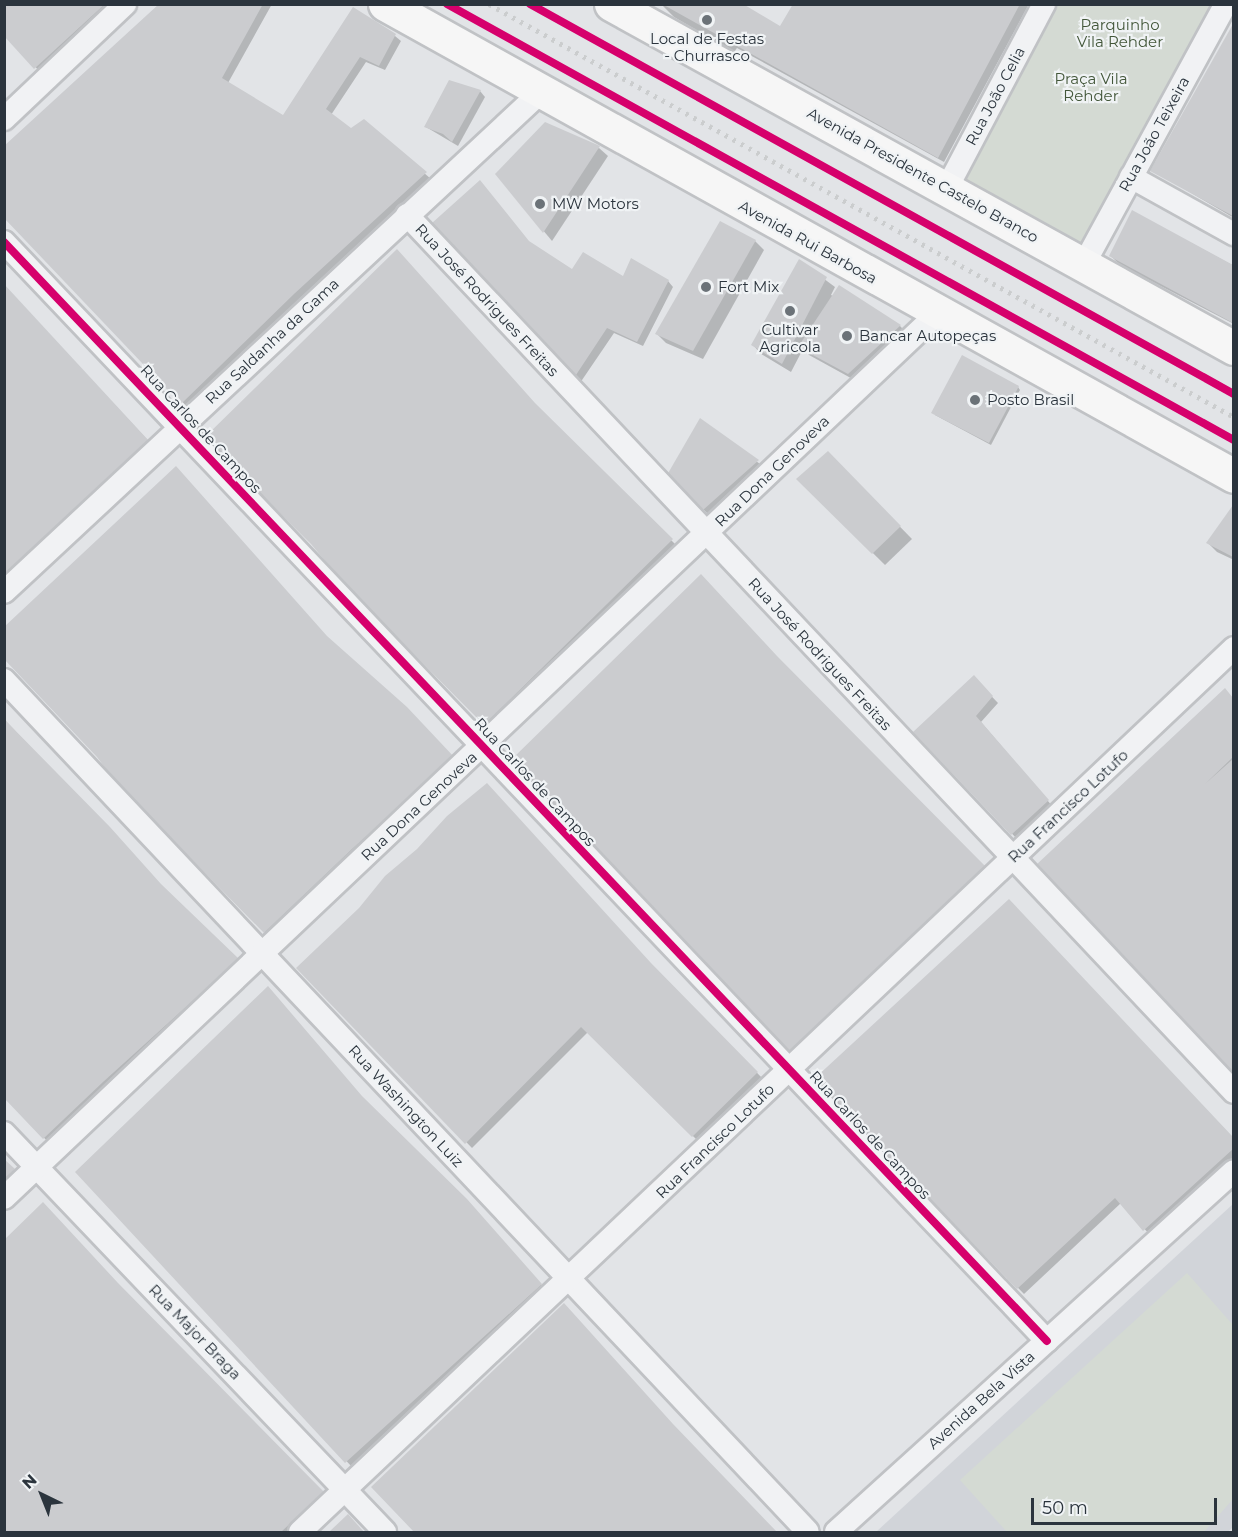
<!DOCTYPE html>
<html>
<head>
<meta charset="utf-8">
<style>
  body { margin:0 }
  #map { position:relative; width:1238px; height:1537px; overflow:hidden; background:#e2e4e7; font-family:Montserrat,sans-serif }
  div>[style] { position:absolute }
  .built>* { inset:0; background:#d1d4d9 }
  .green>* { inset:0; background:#d4dad3 }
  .shadow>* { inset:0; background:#0003 }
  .building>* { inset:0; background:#cbcccf }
  .roads { filter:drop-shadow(2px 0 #c0c2c5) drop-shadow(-2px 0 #c0c2c5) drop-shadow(0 2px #c0c2c5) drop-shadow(0 -2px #c0c2c5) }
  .minor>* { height:22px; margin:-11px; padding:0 11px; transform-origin:11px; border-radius:11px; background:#f1f2f4 }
  .secondary>* { height:33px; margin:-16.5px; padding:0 16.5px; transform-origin:16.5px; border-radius:16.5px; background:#f6f6f6 }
  .rail>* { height:4.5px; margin-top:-2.25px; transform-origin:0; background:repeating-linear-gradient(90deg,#cbcdce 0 3px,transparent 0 9px) }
  .cycleway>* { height:8px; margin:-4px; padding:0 4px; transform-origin:4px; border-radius:4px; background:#d6006c }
  .dots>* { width:16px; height:16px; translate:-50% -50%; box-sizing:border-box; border:3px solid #f0f3f5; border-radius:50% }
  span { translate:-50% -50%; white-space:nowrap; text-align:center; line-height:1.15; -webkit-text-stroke:4.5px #f0f3f5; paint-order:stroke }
  .park-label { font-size:15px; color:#43573a }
  .poi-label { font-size:15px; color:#2b343d }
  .left { translate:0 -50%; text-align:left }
  .street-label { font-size:15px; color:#2b343d }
  .frame { position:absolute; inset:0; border:6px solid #2b343d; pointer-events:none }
  .north { position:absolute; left:12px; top:1465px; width:60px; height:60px; -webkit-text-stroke:4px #f0f3f5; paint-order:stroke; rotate:317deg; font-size:16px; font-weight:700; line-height:24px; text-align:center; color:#2b343d }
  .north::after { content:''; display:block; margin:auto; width:21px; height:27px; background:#2b343d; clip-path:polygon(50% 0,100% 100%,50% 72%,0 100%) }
  .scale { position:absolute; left:1031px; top:1498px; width:186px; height:27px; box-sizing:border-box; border:3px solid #2b343d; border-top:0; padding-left:8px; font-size:18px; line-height:21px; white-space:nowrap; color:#2b343d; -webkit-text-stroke:4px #f0f3f5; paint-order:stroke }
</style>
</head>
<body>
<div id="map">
  <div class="built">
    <i style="clip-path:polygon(1233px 1204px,1234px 1526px,1228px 1532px,876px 1532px)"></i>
  </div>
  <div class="green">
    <i style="clip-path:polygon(1044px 5px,1226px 5px,1084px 264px,947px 188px)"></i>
    <i style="clip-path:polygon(1187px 1273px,1233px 1325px,1233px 1499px,1204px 1532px,1007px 1532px,960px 1480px)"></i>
  </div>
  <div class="shadow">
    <i style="clip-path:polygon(4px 4px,117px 4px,41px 73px,4px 33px)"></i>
    <i style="clip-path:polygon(160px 4px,272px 4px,228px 83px,284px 117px,353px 9px,395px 36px,401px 41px,385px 70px,366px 62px,331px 115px,351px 130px,364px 121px,431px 179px,300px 300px,188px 409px,64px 276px,4px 148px)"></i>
    <i style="clip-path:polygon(661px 4px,740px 4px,781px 28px,794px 4px,1029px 4px,944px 162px,737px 48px,734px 52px,674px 17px)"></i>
    <i style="clip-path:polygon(1234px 27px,1234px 218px,1152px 170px)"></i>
    <i style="clip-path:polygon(480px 91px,485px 97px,458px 146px,426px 127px)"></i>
    <i style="clip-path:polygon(599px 148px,608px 156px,552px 241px,497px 175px)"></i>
    <i style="clip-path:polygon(1133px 212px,1234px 266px,1234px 324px,1120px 265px,1111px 256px)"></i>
    <i style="clip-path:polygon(755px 241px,764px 250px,703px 359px,666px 343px,657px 334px)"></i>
    <i style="clip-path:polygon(531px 244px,573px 271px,668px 281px,673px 287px,643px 346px,614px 333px,580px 383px,575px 377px)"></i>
    <i style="clip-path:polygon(800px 261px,835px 287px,831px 295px,833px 296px,839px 287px,900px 326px,909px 335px,858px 382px,809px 355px,803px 349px,791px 372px,761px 354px,753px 345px)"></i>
    <i style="clip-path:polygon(4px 286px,154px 447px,4px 600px)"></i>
    <i style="clip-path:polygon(1018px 387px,1020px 390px,991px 445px,935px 415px)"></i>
    <i style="clip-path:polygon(540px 410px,677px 546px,491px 730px,349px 586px,312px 543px)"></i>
    <i style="clip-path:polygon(701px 420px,764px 467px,709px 515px,669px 475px)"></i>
    <i style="clip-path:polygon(828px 453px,912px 539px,885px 565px,798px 479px)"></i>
    <i style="clip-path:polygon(1234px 507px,1234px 560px,1217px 552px,1208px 543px)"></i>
    <i style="clip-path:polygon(330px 641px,459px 764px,271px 938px,121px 785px)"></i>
    <i style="clip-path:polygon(974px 678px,998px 703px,981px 722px,1053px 807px,1018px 840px,915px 732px)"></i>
    <i style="clip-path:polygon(806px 688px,991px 874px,795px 1057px,514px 759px)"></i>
    <i style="clip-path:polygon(1225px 691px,1234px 700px,1234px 1070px,1038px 865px)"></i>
    <i style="clip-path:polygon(4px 719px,164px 889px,244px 966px,50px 1144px,4px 1096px)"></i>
    <i style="clip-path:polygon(1009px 901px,1234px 1139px,1234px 1160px,1150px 1235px,1121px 1203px,1024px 1294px,816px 1079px)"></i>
    <i style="clip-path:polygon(298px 968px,657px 970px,763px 1079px,698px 1141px,588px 1032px,472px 1148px)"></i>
    <i style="clip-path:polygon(368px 1103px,472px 1207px,547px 1291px,352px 1467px,77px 1172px)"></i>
    <i style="clip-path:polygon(4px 1161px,19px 1176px,4px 1191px)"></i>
    <i style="clip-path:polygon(4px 1241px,123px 1290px,329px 1499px,292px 1532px,4px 1532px)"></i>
    <i style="clip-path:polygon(679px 1432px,774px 1532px,417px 1532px,373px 1487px)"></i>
  </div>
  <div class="building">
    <i style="clip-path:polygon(4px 4px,105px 4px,34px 69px,4px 36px)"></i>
    <i style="clip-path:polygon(159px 4px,263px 4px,222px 78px,283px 115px,353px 7px,396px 34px,379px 66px,360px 57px,326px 109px,351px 128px,364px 119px,427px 172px,294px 294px,181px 404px,4px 218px,4px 146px)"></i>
    <i style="clip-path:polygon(662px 4px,743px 4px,780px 26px,793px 4px,1020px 4px,938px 158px)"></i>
    <i style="clip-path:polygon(1233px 24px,1233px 216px,1150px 171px)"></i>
    <i style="clip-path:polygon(449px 80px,481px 90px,452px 142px,443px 134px,424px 127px)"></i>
    <i style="clip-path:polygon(545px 122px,600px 146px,543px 233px,495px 174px)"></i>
    <i style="clip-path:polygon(480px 180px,529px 241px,572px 269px,583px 252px,623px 276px,631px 258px,669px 280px,637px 342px,607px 328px,574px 378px,432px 223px)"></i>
    <i style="clip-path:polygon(1132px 210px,1233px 265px,1233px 323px,1109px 256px)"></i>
    <i style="clip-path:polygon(720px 221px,756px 240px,693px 351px,655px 334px)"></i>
    <i style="clip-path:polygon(397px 249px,535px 403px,673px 539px,484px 725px,347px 587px,311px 544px,204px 438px)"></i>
    <i style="clip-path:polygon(799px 259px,827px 277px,782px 364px,751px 345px)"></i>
    <i style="clip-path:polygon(4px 284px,149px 441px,4px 577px)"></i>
    <i style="clip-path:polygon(839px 285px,901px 325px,848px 374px,798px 347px)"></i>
    <i style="clip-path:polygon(962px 355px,1019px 386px,989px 443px,931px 413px)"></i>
    <i style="clip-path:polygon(700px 418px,759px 460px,703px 510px,667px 475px)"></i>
    <i style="clip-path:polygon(828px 451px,901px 526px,872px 554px,796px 479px)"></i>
    <i style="clip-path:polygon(176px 466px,327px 636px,407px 707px,455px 758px,352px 849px,264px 933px,119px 786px,97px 757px,4px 659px,4px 627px)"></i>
    <i style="clip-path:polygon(1233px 505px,1233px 557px,1206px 543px)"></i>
    <i style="clip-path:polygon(701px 574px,777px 656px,986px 867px,789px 1053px,512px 759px)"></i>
    <i style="clip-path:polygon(974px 675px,993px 696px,976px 716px,1049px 800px,1011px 835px,913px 732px)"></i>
    <i style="clip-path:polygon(1225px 688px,1233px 698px,1233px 757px,1205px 784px,1233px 759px,1233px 1073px,1036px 865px)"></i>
    <i style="clip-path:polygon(4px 719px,110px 827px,161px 884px,239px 959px,103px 1082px,43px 1139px,4px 1098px)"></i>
    <i style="clip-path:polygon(487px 783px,651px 963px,758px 1072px,692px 1137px,581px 1027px,465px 1144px,296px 968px,359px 908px,385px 876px,417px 849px,447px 816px)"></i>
    <i style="clip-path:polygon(1009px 899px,1233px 1137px,1233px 1149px,1143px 1231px,1115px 1198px,1017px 1289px,814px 1079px)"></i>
    <i style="clip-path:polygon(268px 986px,362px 1096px,467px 1199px,542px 1284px,345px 1463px,75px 1172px)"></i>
    <i style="clip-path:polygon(4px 1159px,15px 1169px,4px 1179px)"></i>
    <i style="clip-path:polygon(43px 1202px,118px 1283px,324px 1492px,281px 1532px,4px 1532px,4px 1240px)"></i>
    <i style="clip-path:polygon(564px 1303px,673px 1424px,777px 1532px,414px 1532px,371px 1487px)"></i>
    <i style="clip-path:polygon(348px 1514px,364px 1532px,329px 1532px)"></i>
  </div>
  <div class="roads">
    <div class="minor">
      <i style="left:4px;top:119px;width:167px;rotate:-43.5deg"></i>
      <i style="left:1131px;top:177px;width:118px;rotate:29deg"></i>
      <i style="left:947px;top:188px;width:208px;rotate:-62.2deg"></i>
      <i style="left:407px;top:215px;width:1205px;rotate:46.68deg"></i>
      <i style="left:4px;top:242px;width:1515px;rotate:46.5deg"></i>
      <i style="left:1084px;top:264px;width:296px;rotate:-61.4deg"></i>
      <i style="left:4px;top:592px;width:734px;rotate:-42.96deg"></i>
      <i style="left:4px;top:680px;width:1171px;rotate:46.66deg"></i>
      <i style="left:4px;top:1133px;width:552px;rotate:46.32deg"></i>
      <i style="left:4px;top:1198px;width:1285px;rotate:-43.46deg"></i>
      <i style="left:300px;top:1532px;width:1286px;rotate:-43.42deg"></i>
      <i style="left:836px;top:1532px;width:537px;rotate:-42.21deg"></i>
    </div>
    <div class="secondary">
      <i style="left:385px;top:4px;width:971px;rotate:29.07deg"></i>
      <i style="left:611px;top:4px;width:712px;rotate:28.91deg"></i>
    </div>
  </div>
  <div class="rail">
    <i style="left:489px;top:4px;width:852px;rotate:29deg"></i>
  </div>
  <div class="cycleway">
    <i style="left:447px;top:4px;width:900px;rotate:28.99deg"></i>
    <i style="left:530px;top:4px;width:805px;rotate:28.99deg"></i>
    <i style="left:4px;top:242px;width:1515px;rotate:46.5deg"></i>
  </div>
  <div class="dots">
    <i style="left:707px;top:20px;background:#6b7278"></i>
    <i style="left:540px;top:204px;background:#6b7278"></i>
    <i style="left:706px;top:287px;background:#6b7278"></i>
    <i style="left:790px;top:311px;background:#6b7278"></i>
    <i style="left:847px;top:336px;background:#6b7278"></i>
    <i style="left:975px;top:400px;background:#6b7278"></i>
  </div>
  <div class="park-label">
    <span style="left:1120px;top:33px">Parquinho<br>Vila Rehder</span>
    <span style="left:1091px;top:87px">Praça Vila<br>Rehder</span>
  </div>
  <div class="poi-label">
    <span style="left:707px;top:47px">Local de Festas<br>- Churrasco</span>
    <span class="left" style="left:552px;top:204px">MW Motors</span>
    <span class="left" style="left:718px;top:287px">Fort Mix</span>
    <span style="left:790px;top:338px">Cultivar<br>Agricola</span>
    <span class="left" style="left:859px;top:336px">Bancar Autopeças</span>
    <span class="left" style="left:987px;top:400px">Posto Brasil</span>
  </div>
  <div class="street-label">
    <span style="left:995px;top:96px;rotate:-62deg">Rua João Celia</span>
    <span style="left:1154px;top:134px;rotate:-61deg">Rua João Teixeira</span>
    <span style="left:923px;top:175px;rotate:29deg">Avenida Presidente Castelo Branco</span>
    <span style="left:808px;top:242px;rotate:29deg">Avenida Rui Barbosa</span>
    <span style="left:487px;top:300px;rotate:47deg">Rua José Rodrigues Freitas</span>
    <span style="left:272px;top:341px;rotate:-43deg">Rua Saldanha da Gama</span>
    <span style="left:201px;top:429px;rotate:47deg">Rua Carlos de Campos</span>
    <span style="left:772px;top:471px;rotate:-44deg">Rua Dona Genoveva</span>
    <span style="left:820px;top:654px;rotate:47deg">Rua José Rodrigues Freitas</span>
    <span style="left:535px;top:782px;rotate:47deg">Rua Carlos de Campos</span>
    <span style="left:419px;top:806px;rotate:-43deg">Rua Dona Genoveva</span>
    <span style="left:1068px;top:806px;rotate:-43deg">Rua Francisco Lotufo</span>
    <span style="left:406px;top:1106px;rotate:47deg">Rua Washington Luiz</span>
    <span style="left:870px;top:1135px;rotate:47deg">Rua Carlos de Campos</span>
    <span style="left:715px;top:1141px;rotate:-44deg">Rua Francisco Lotufo</span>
    <span style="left:195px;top:1332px;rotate:46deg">Rua Major Braga</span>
    <span style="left:981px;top:1400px;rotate:-42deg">Avenida Bela Vista</span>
  </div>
  <div class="frame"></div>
  <div class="north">N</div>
  <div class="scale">50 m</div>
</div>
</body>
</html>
